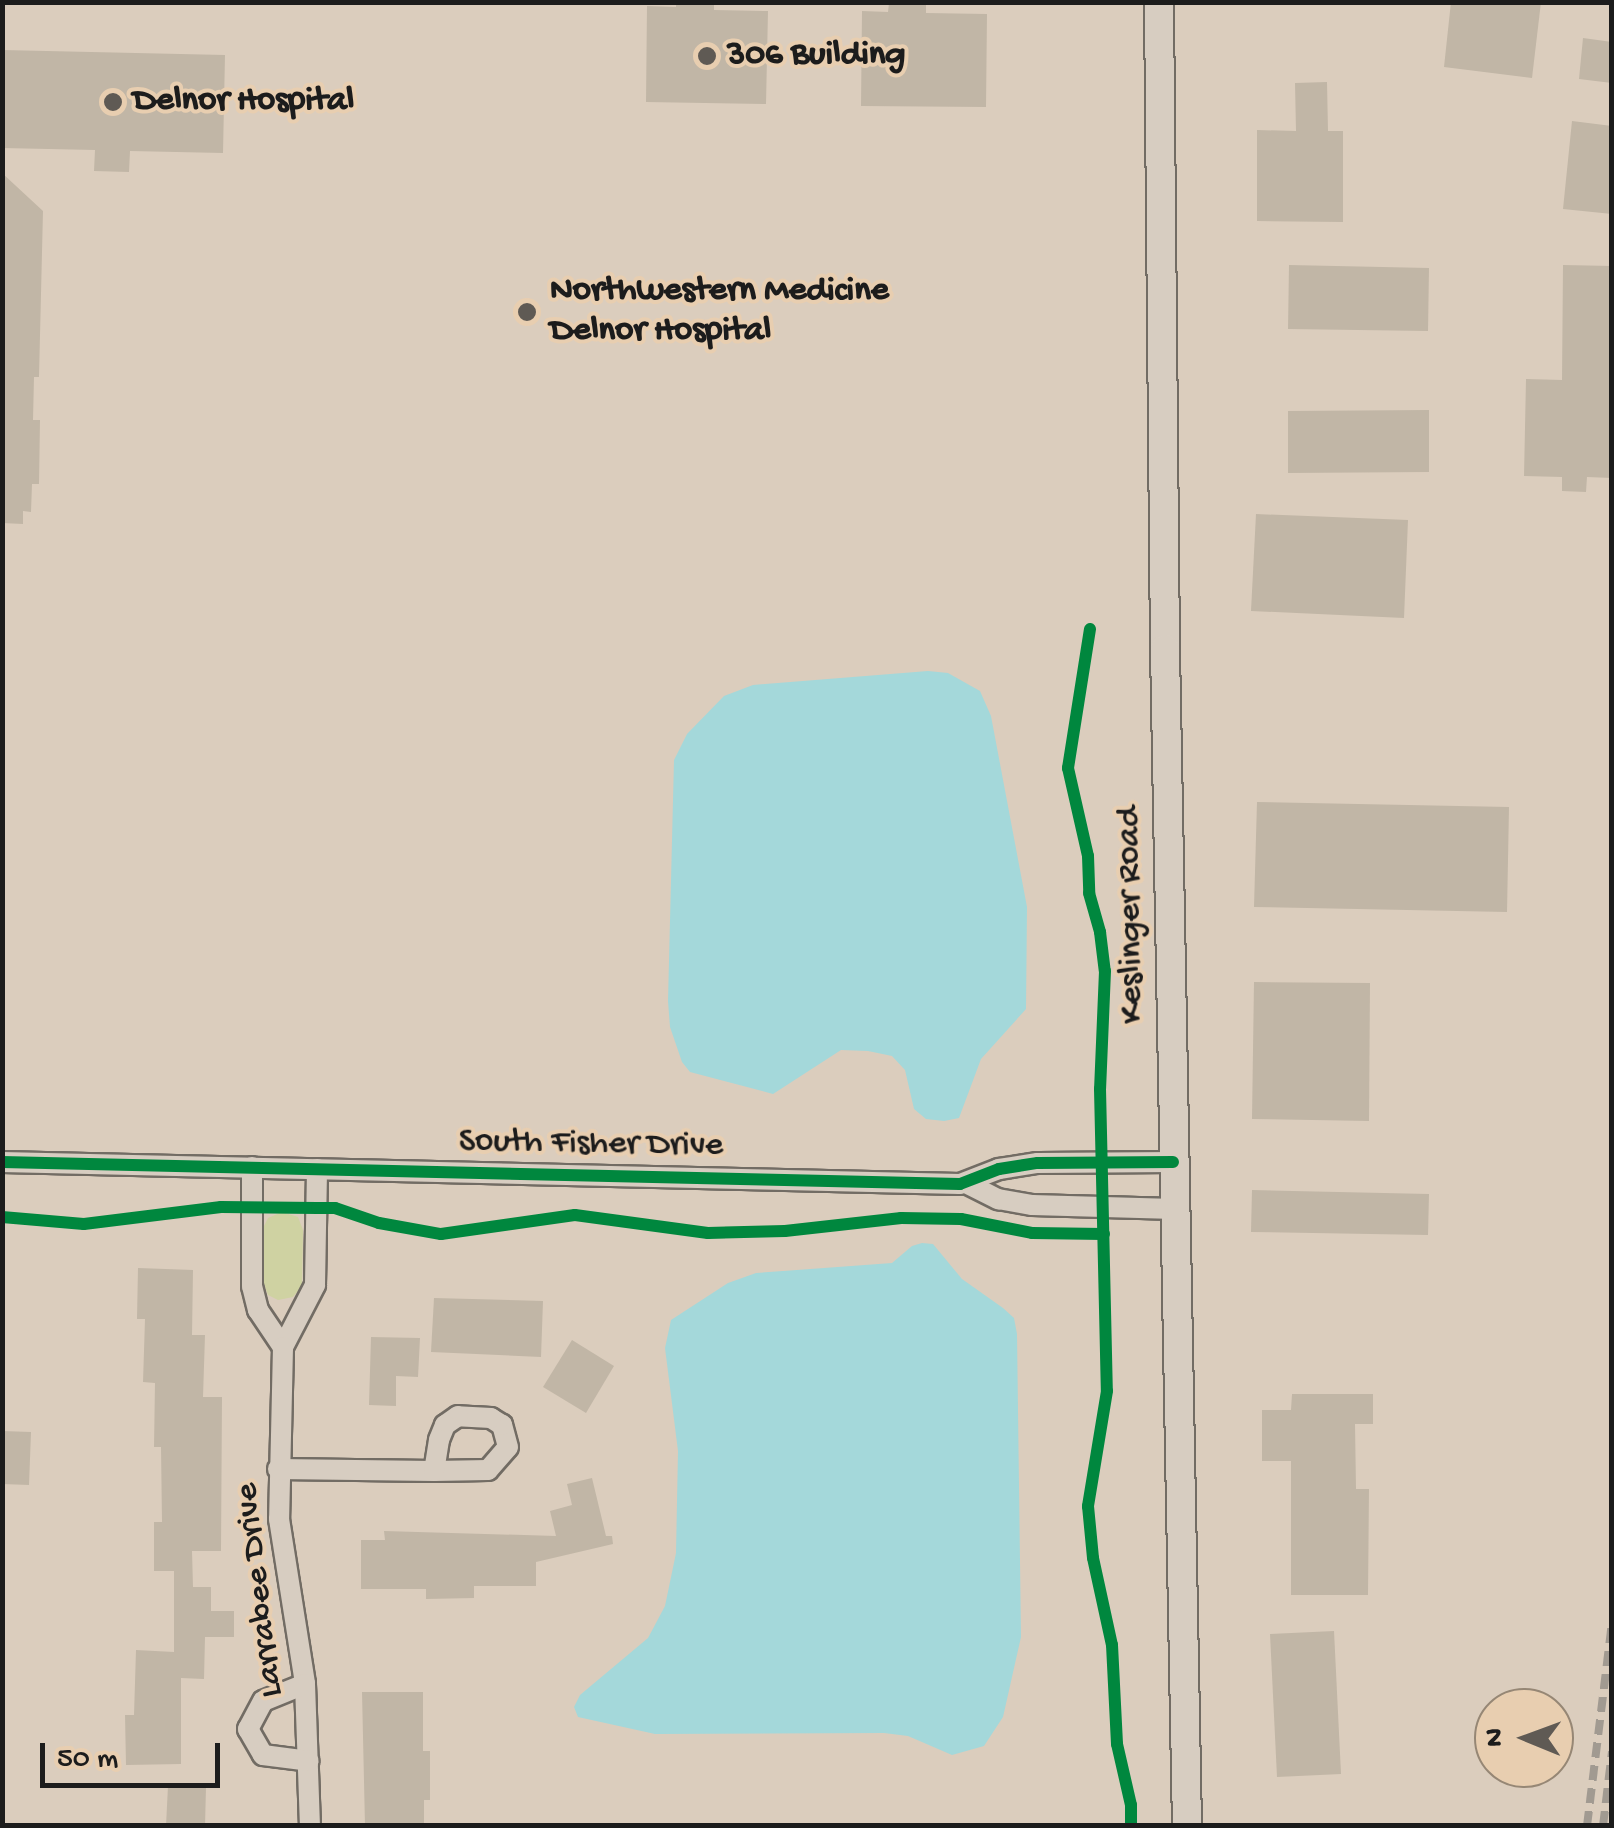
<!DOCTYPE html>
<html>
<head>
<meta charset="utf-8">
<style>
  body { margin:0 }
  #map { position:relative; width:1614px; height:1828px; overflow:hidden; background:#dbcdbd; font-family:"Gochi Hand",sans-serif }
  div>[style] { position:absolute }
  .green>* { inset:0; background:#cfd2a2 }
  .water>* { inset:0; background:#a4d8da }
  .building>* { inset:0; background:#c1b6a6 }
  .roads { filter:drop-shadow(2px 0 #726c64) drop-shadow(-2px 0 #726c64) drop-shadow(0 2px #726c64) drop-shadow(0 -2px #726c64) }
  .minor>* { height:20px; margin:-10px; padding:0 10px; transform-origin:10px; border-radius:10px; background:#d7cdc1 }
  .secondary>* { height:28px; margin:-14px; padding:0 14px; transform-origin:14px; border-radius:14px; background:#d7cdc1 }
  .rail>* { height:8px; margin-top:-4px; transform-origin:0; background:repeating-linear-gradient(90deg,#a19a91 0 15px,transparent 0 23px) }
  .cycleway>* { height:12px; margin:-6px; padding:0 6px; transform-origin:6px; border-radius:6px; background:#00873e }
  .dots>* { width:28px; height:28px; translate:-50% -50%; box-sizing:border-box; border:5px solid #e8ceb0; border-radius:50% }
  span { translate:-50% -50%; white-space:nowrap; text-align:center; line-height:1.15; -webkit-text-stroke:8px #e8ceb0; paint-order:stroke }
  .poi-label { font-size:35px; color:#1c1c1c; font-weight:700 }
  .left { translate:0 -50%; text-align:left }
  .street-label { font-size:35px; color:#1c1c1c }
  .frame { position:absolute; inset:0; border:5px solid #1c1c1c; pointer-events:none }
  .north { position:absolute; left:1474px; top:1688px; width:100px; height:100px; box-sizing:border-box; background:#e8ceb0; border:2px solid #968775; border-radius:50%; rotate:271deg; font-size:28px; font-weight:700; line-height:40px; text-align:center; color:#1c1c1c }
  .north::after { content:''; display:block; margin:auto; width:35px; height:45px; background:#5f5a54; clip-path:polygon(50% 0,100% 100%,50% 72%,0 100%) }
  .scale { position:absolute; left:40px; top:1743px; width:180px; height:45px; box-sizing:border-box; border:5px solid #1c1c1c; border-top:0; padding-left:12px; font-size:30px; line-height:35px; white-space:nowrap; color:#1c1c1c; -webkit-text-stroke:8px #e8ceb0; paint-order:stroke }
</style>
</head>
<body>
<div id="map">
  <div class="green">
    <i style="clip-path:polygon(282px 1212px,298px 1217px,303px 1230px,302px 1286px,293px 1297px,278px 1300px,268px 1295px,263px 1282px,264px 1226px,268px 1218px)"></i>
  </div>
  <div class="water">
    <i style="clip-path:polygon(928px 671px,948px 673px,980px 691px,991px 716px,1027px 907px,1026px 1009px,981px 1059px,959px 1118px,944px 1121px,926px 1119px,914px 1109px,905px 1070px,892px 1056px,868px 1051px,841px 1050px,773px 1094px,690px 1072px,682px 1062px,670px 1027px,668px 1001px,674px 760px,687px 734px,724px 696px,753px 685px)"></i>
    <i style="clip-path:polygon(922px 1243px,933px 1244px,962px 1279px,1003px 1308px,1014px 1318px,1017px 1334px,1021px 1637px,1003px 1717px,984px 1746px,952px 1755px,908px 1736px,884px 1733px,655px 1734px,578px 1717px,574px 1707px,580px 1695px,648px 1638px,665px 1606px,676px 1553px,678px 1451px,665px 1348px,671px 1320px,728px 1283px,756px 1273px,892px 1263px,912px 1246px)"></i>
  </div>
  <div class="building">
    <i style="clip-path:polygon(676px 2px,714px 2px,714px 10px,768px 11px,766px 104px,646px 102px,647px 6px,676px 7px)"></i>
    <i style="clip-path:polygon(1451px 2px,1541px 2px,1532px 78px,1444px 67px)"></i>
    <i style="clip-path:polygon(889px 3px,926px 3px,926px 13px,987px 14px,986px 107px,861px 106px,862px 11px,888px 12px)"></i>
    <i style="clip-path:polygon(1583px 38px,1612px 42px,1612px 83px,1579px 79px)"></i>
    <i style="clip-path:polygon(2px 50px,225px 55px,223px 153px,130px 151px,129px 172px,94px 171px,95px 150px,2px 148px)"></i>
    <i style="clip-path:polygon(1327px 82px,1328px 131px,1343px 131px,1343px 222px,1257px 221px,1257px 130px,1296px 131px,1295px 83px)"></i>
    <i style="clip-path:polygon(1572px 121px,1612px 126px,1612px 214px,1563px 209px)"></i>
    <i style="clip-path:polygon(2px 173px,43px 211px,39px 377px,34px 377px,33px 420px,40px 420px,39px 484px,32px 484px,31px 512px,23px 511px,23px 524px,2px 523px)"></i>
    <i style="clip-path:polygon(1289px 265px,1429px 268px,1428px 331px,1288px 329px)"></i>
    <i style="clip-path:polygon(1563px 265px,1612px 266px,1612px 478px,1587px 477px,1586px 492px,1562px 491px,1562px 477px,1524px 476px,1526px 379px,1562px 380px)"></i>
    <i style="clip-path:polygon(1429px 410px,1429px 472px,1288px 473px,1288px 411px)"></i>
    <i style="clip-path:polygon(1256px 514px,1408px 520px,1404px 618px,1251px 611px)"></i>
    <i style="clip-path:polygon(1257px 802px,1509px 807px,1507px 912px,1254px 907px)"></i>
    <i style="clip-path:polygon(1254px 982px,1370px 983px,1369px 1121px,1252px 1119px)"></i>
    <i style="clip-path:polygon(1252px 1190px,1429px 1194px,1428px 1235px,1251px 1232px)"></i>
    <i style="clip-path:polygon(138px 1268px,193px 1270px,192px 1335px,205px 1335px,203px 1397px,222px 1397px,221px 1551px,192px 1551px,193px 1587px,211px 1587px,211px 1611px,234px 1611px,234px 1637px,205px 1637px,204px 1679px,181px 1678px,181px 1764px,126px 1765px,125px 1715px,134px 1715px,136px 1650px,174px 1652px,174px 1571px,154px 1571px,154px 1522px,162px 1522px,161px 1447px,154px 1447px,155px 1383px,143px 1382px,145px 1319px,137px 1319px)"></i>
    <i style="clip-path:polygon(434px 1298px,543px 1301px,541px 1357px,431px 1352px)"></i>
    <i style="clip-path:polygon(371px 1337px,420px 1338px,418px 1377px,396px 1376px,396px 1406px,369px 1405px)"></i>
    <i style="clip-path:polygon(572px 1340px,614px 1366px,586px 1413px,543px 1387px)"></i>
    <i style="clip-path:polygon(1292px 1394px,1373px 1394px,1373px 1424px,1355px 1424px,1356px 1489px,1369px 1489px,1368px 1595px,1291px 1595px,1291px 1461px,1262px 1461px,1262px 1410px,1291px 1410px)"></i>
    <i style="clip-path:polygon(2px 1431px,31px 1432px,29px 1485px,2px 1484px)"></i>
    <i style="clip-path:polygon(592px 1478px,606px 1536px,612px 1536px,613px 1544px,536px 1562px,536px 1586px,474px 1586px,474px 1598px,426px 1599px,426px 1589px,361px 1589px,361px 1540px,385px 1540px,384px 1531px,556px 1536px,550px 1511px,572px 1505px,567px 1484px)"></i>
    <i style="clip-path:polygon(1334px 1631px,1341px 1774px,1277px 1777px,1270px 1634px)"></i>
    <i style="clip-path:polygon(362px 1692px,423px 1692px,423px 1751px,430px 1751px,430px 1800px,424px 1800px,424px 1826px,365px 1826px)"></i>
    <i style="clip-path:polygon(168px 1786px,206px 1787px,205px 1826px,166px 1826px)"></i>
  </div>
  <div class="roads">
    <div class="minor">
      <i style="left:2px;top:1162px;width:958px;rotate:1.32deg"></i>
      <i style="left:960px;top:1184px;width:42px;rotate:-21deg"></i>
      <i style="left:999px;top:1169px;width:39px;rotate:-9deg"></i>
      <i style="left:1038px;top:1163px;width:135px;rotate:-0.4deg"></i>
      <i style="left:252px;top:1167px;width:119px;rotate:90deg"></i>
      <i style="left:252px;top:1286px;width:25px;rotate:76deg"></i>
      <i style="left:258px;top:1310px;width:45px;rotate:56deg"></i>
      <i style="left:283px;top:1347px;width:70px;rotate:-62.7deg"></i>
      <i style="left:315px;top:1285px;width:116px;rotate:-89deg"></i>
      <i style="left:968px;top:1184px;width:34px;rotate:27deg"></i>
      <i style="left:998px;top:1199px;width:35px;rotate:10deg"></i>
      <i style="left:1032px;top:1205px;width:143px;rotate:1.6deg"></i>
      <i style="left:283px;top:1347px;width:172px;rotate:91.3deg"></i>
      <i style="left:279px;top:1519px;width:167px;rotate:81deg"></i>
      <i style="left:305px;top:1684px;width:142px;rotate:88deg"></i>
      <i style="left:278px;top:1469px;width:156px;rotate:0.7deg"></i>
      <i style="left:434px;top:1471px;width:54px;rotate:-1.1deg"></i>
      <i style="left:488px;top:1470px;width:30px;rotate:-49deg"></i>
      <i style="left:508px;top:1447px;width:23px;rotate:-105deg"></i>
      <i style="left:502px;top:1425px;width:13px;rotate:-148deg"></i>
      <i style="left:491px;top:1418px;width:33px;rotate:-177deg"></i>
      <i style="left:458px;top:1416px;width:16px;rotate:145deg"></i>
      <i style="left:445px;top:1425px;width:16px;rotate:112deg"></i>
      <i style="left:439px;top:1440px;width:31px;rotate:99deg"></i>
      <i style="left:305px;top:1684px;width:45px;rotate:158deg"></i>
      <i style="left:263px;top:1701px;width:32px;rotate:118deg"></i>
      <i style="left:248px;top:1729px;width:30px;rotate:60deg"></i>
      <i style="left:263px;top:1755px;width:46px;rotate:7.4deg"></i>
    </div>
    <div class="secondary">
      <i style="left:1159px;top:2px;width:647px;rotate:89.47deg"></i>
      <i style="left:1165px;top:649px;width:1177px;rotate:88.93deg"></i>
    </div>
  </div>
  <div class="rail">
    <i style="left:1587px;top:1826px;width:207px;rotate:-83deg"></i>
    <i style="left:1603px;top:1826px;width:75px;rotate:-83.1deg"></i>
  </div>
  <div class="cycleway">
    <i style="left:1090px;top:629px;width:141px;rotate:99deg"></i>
    <i style="left:1068px;top:768px;width:90px;rotate:77.2deg"></i>
    <i style="left:1088px;top:856px;width:37px;rotate:88deg"></i>
    <i style="left:1089px;top:893px;width:41px;rotate:74.2deg"></i>
    <i style="left:1100px;top:932px;width:39px;rotate:83deg"></i>
    <i style="left:1105px;top:971px;width:118px;rotate:92.4deg"></i>
    <i style="left:1100px;top:1089px;width:302px;rotate:88.7deg"></i>
    <i style="left:1107px;top:1391px;width:117px;rotate:99.4deg"></i>
    <i style="left:1088px;top:1506px;width:52px;rotate:84.5deg"></i>
    <i style="left:1093px;top:1558px;width:89px;rotate:77.7deg"></i>
    <i style="left:1112px;top:1645px;width:99px;rotate:87.1deg"></i>
    <i style="left:1117px;top:1744px;width:63px;rotate:77.1deg"></i>
    <i style="left:1131px;top:1805px;width:21px;rotate:90deg"></i>
    <i style="left:2px;top:1162px;width:958px;rotate:1.32deg"></i>
    <i style="left:960px;top:1184px;width:42px;rotate:-21deg"></i>
    <i style="left:999px;top:1169px;width:39px;rotate:-9deg"></i>
    <i style="left:1038px;top:1163px;width:135px;rotate:-0.4deg"></i>
    <i style="left:2px;top:1217px;width:82px;rotate:4.9deg"></i>
    <i style="left:84px;top:1224px;width:138px;rotate:-7.1deg"></i>
    <i style="left:221px;top:1207px;width:96px;rotate:0.6deg"></i>
    <i style="left:317px;top:1208px;width:18px"></i>
    <i style="left:335px;top:1208px;width:46px;rotate:18.8deg"></i>
    <i style="left:379px;top:1223px;width:63px;rotate:10.1deg"></i>
    <i style="left:441px;top:1234px;width:135px;rotate:-8.1deg"></i>
    <i style="left:575px;top:1215px;width:134px;rotate:7.7deg"></i>
    <i style="left:708px;top:1233px;width:77px;rotate:-1.5deg"></i>
    <i style="left:785px;top:1231px;width:117px;rotate:-6.4deg"></i>
    <i style="left:901px;top:1218px;width:60px;rotate:1deg"></i>
    <i style="left:961px;top:1219px;width:72px;rotate:11.2deg"></i>
    <i style="left:1032px;top:1233px;width:72px;rotate:0.8deg"></i>
  </div>
  <div class="dots">
    <i style="left:707px;top:56px;background:#5f5a54"></i>
    <i style="left:113px;top:102px;background:#5f5a54"></i>
    <i style="left:527px;top:312px;background:#5f5a54"></i>
  </div>
  <div class="poi-label">
    <span class="left" style="left:727px;top:56px">306 Building</span>
    <span class="left" style="left:133px;top:102px">Delnor Hospital</span>
    <span class="left" style="left:550px;top:312px">Northwestern Medicine<br>Delnor Hospital</span>
  </div>
  <div class="street-label">
    <span style="left:1132px;top:915px;rotate:-91deg">Keslinger Road</span>
    <span style="left:591px;top:1145px;rotate:1deg">South Fisher Drive</span>
    <span style="left:261px;top:1590px;rotate:-97deg">Larrabee Drive</span>
  </div>
  <div class="frame"></div>
  <div class="north">N</div>
  <div class="scale">50 m</div>
</div>
</body>
</html>
